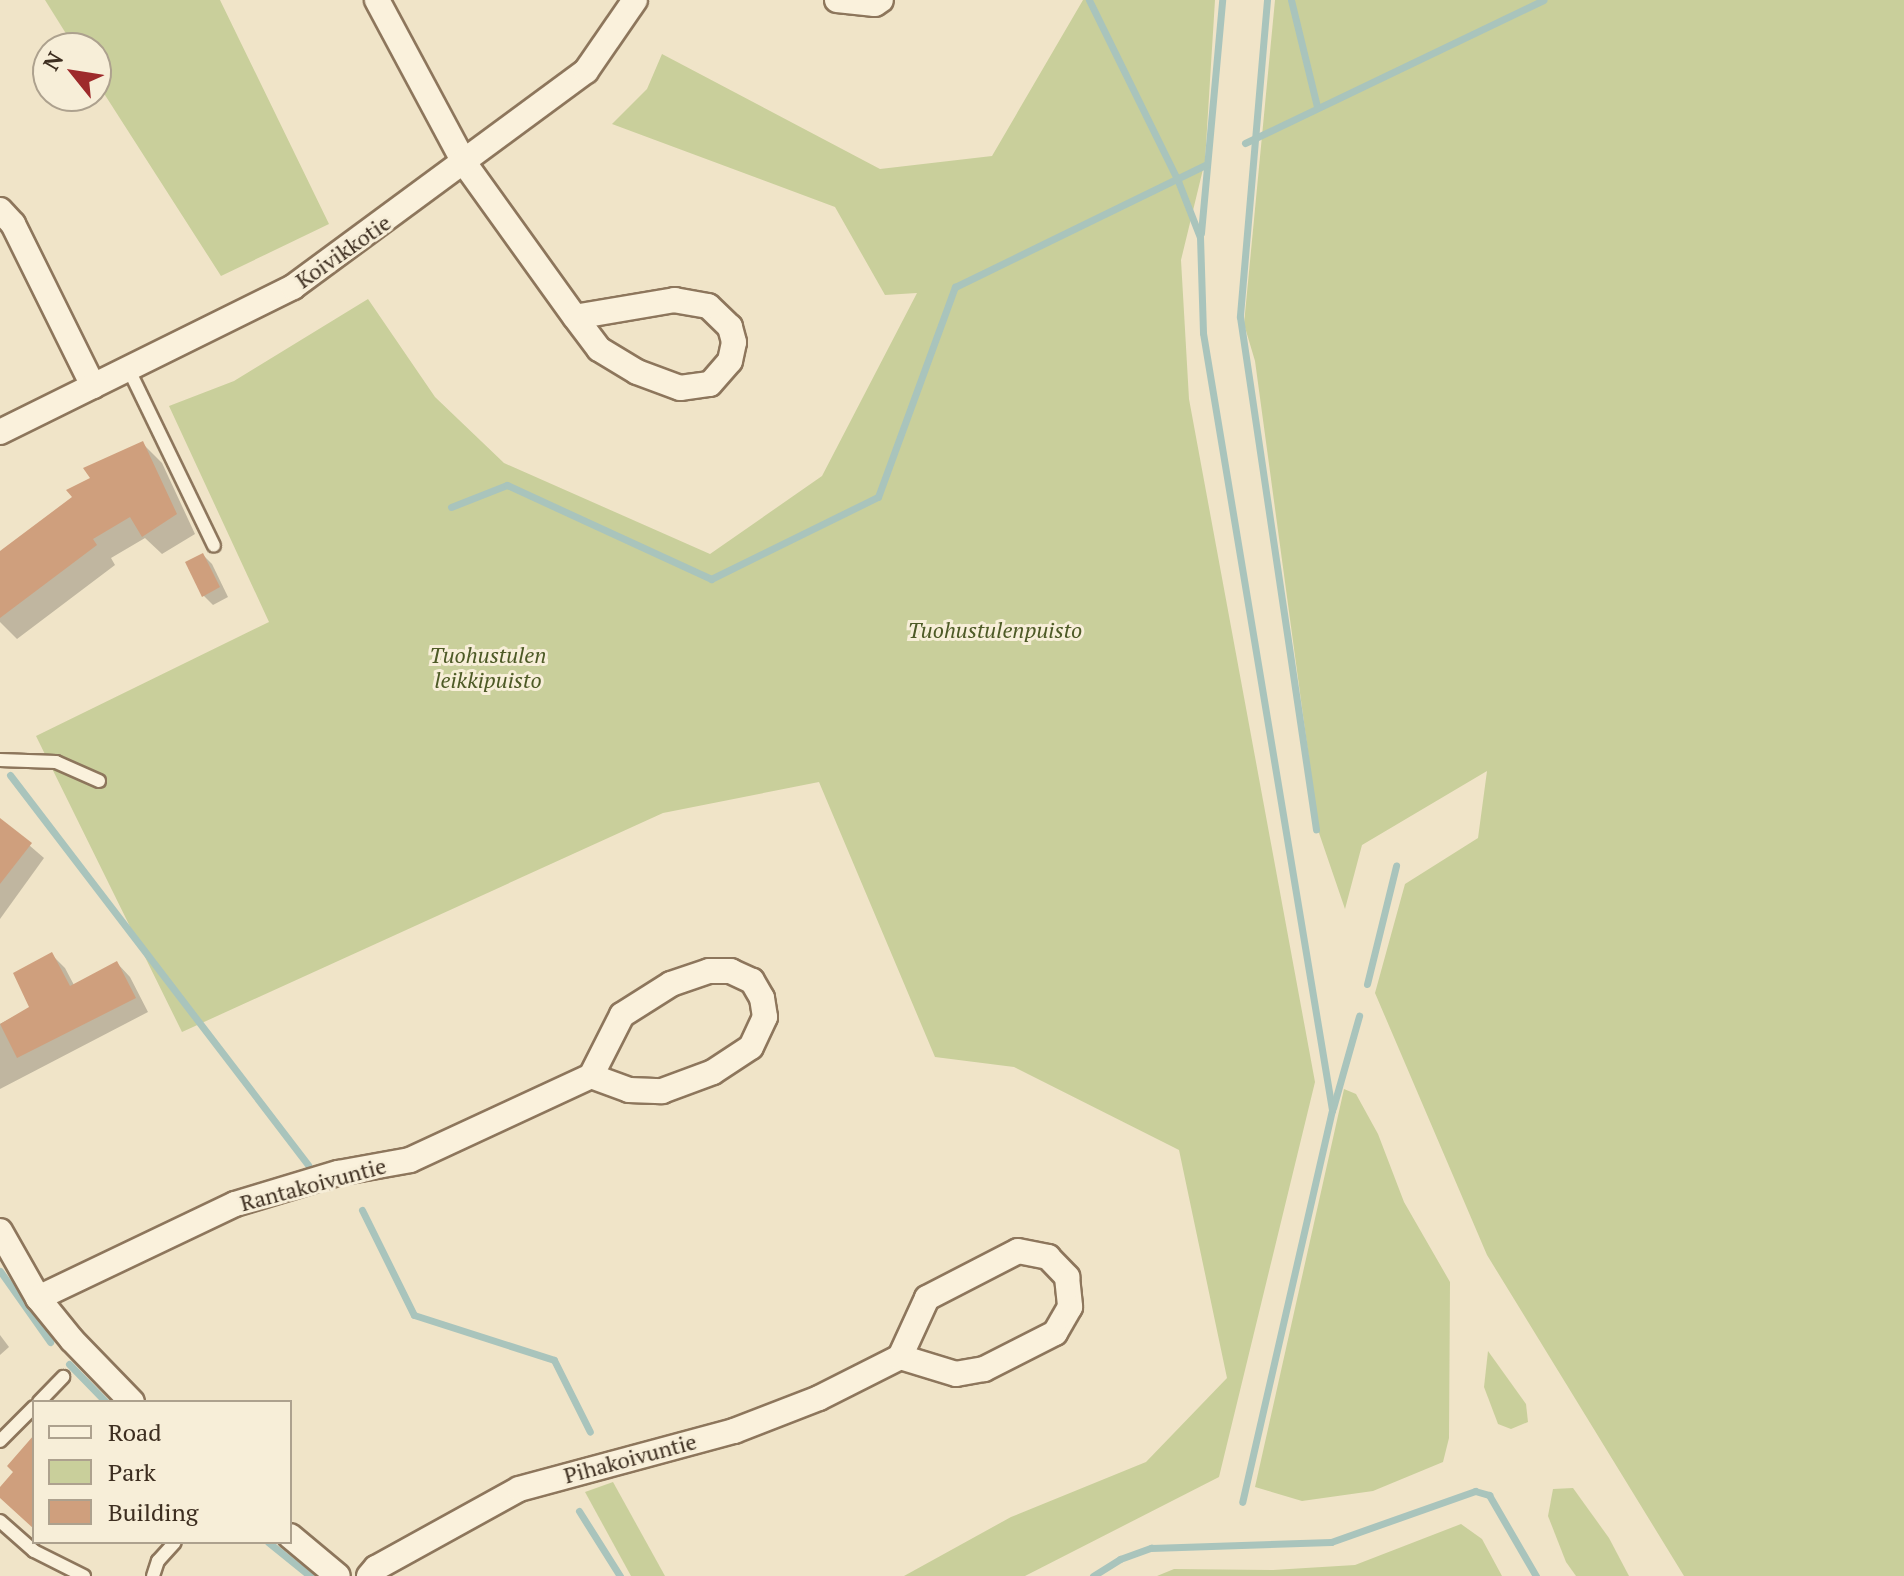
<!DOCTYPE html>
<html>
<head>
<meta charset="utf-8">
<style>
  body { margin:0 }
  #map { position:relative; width:1904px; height:1576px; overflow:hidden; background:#f0e4c8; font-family:"PT Serif",serif }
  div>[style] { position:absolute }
  .green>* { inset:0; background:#c9cf9b }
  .shadow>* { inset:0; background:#0003 }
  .stream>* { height:7px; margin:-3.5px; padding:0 3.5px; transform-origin:3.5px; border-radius:3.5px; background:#a9c4bc }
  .building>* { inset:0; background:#cf9f7d }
  .roads { filter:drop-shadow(2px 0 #8d765c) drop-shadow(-2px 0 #8d765c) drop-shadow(0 2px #8d765c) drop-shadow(0 -2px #8d765c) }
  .service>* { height:12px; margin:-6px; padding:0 6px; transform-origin:6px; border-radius:6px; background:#faf1dc }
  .minor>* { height:24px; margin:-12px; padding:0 12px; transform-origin:12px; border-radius:12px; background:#faf1dc }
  span { translate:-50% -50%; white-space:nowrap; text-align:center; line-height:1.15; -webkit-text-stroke:6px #f7eed8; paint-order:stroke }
  .street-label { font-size:22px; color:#3d2e20 }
  .park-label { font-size:22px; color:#4d5a26; font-style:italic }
  .legend { position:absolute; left:32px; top:1400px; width:260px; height:144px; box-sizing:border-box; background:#f7eed8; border:2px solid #ada18e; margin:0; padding:10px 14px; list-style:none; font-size:24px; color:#3d2e20 }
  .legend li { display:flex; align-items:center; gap:16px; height:40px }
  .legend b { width:40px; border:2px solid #ada18e }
  .north { position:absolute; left:32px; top:32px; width:80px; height:80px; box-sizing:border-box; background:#f7eed8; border:2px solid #ada18e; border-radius:50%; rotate:300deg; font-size:22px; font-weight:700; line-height:32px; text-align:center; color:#3d2e20 }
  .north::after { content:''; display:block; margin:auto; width:28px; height:36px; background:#9e2a2b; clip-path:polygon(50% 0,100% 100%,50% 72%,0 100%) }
</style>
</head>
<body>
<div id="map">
  <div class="green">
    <i style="clip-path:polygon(45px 0,220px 0,329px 224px,221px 276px,96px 81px,96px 48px,75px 48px)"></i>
    <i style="clip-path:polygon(1083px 0,1215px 0,1205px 161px,1181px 260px,1189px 399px,1315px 1082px,1219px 1477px,1025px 1576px,904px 1576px,1011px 1517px,1146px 1462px,1227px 1378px,1179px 1150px,1014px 1067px,935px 1057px,819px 782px,663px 813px,182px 1032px,36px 736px,269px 622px,169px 406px,234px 381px,368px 299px,435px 397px,504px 463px,710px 554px,822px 476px,917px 293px,885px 295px,835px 207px,612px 124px,647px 89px,662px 54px,880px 169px,992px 156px)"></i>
    <i style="clip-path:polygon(1275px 0,1904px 0,1904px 1576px,1684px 1576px,1487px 1255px,1375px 993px,1405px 884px,1478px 838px,1487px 771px,1362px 845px,1345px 909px,1319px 833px,1255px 361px,1244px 324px)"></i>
    <i style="clip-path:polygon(1344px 1089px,1356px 1094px,1378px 1134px,1404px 1202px,1450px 1282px,1449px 1438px,1443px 1462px,1373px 1491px,1302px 1501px,1255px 1487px)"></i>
    <i style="clip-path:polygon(1488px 1351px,1526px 1404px,1528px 1422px,1511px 1429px,1498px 1424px,1484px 1387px)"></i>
    <i style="clip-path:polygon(613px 1482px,665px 1576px,631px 1576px,585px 1492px)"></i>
    <i style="clip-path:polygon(1573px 1488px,1609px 1538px,1629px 1576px,1576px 1576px,1566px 1562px,1548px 1516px,1553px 1489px)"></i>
    <i style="clip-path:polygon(1461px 1524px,1482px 1539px,1502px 1576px,1157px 1576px,1174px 1569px,1273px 1570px,1355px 1565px)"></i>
  </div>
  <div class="shadow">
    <i style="clip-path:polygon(143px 444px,162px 463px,195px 534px,162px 554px,145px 538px,111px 558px,115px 565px,17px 639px,0 622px,0 553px,75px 498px,93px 479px)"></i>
    <i style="clip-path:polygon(203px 555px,212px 564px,228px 597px,213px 605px,204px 596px)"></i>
    <i style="clip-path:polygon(0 820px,44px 858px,0 919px)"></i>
    <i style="clip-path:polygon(52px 955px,65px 968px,74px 985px,117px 963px,130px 977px,148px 1012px,0 1089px,0 1024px,32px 1007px)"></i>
    <i style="clip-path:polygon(0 1335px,9px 1347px,0 1355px)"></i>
  </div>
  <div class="stream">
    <i style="left:1089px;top:0;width:202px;rotate:63.8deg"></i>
    <i style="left:1178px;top:181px;width:60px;rotate:68.6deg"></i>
    <i style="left:1200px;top:237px;width:96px;rotate:88.2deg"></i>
    <i style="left:1203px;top:333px;width:788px;rotate:80.57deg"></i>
    <i style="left:1332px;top:1110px;width:402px;rotate:102.9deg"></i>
    <i style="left:1267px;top:0;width:318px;rotate:94.9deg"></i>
    <i style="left:1240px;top:317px;width:518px;rotate:81.56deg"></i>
    <i style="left:1291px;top:0;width:110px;rotate:76.3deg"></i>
    <i style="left:1245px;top:143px;width:331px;rotate:-25.6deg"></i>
    <i style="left:1201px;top:233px;width:234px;rotate:-84.8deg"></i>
    <i style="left:451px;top:507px;width:60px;rotate:-21.4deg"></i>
    <i style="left:507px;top:485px;width:225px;rotate:24.7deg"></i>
    <i style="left:711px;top:579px;width:186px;rotate:-26.2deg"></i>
    <i style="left:878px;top:497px;width:224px;rotate:-69.9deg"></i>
    <i style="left:955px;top:287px;width:280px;rotate:-26deg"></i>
    <i style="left:10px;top:775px;width:491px;rotate:52.6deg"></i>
    <i style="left:1367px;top:984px;width:122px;rotate:-76.2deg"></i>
    <i style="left:1333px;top:1108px;width:96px;rotate:-74.2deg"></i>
    <i style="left:362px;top:1210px;width:117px;rotate:63.7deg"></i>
    <i style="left:414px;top:1315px;width:147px;rotate:17.8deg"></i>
    <i style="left:554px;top:1360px;width:80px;rotate:63.4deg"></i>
    <i style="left:0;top:1271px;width:87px;rotate:54.8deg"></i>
    <i style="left:69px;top:1364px;width:53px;rotate:45.8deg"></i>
    <i style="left:579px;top:1511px;width:77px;rotate:57.8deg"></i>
    <i style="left:268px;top:1542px;width:54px;rotate:39deg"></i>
    <i style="left:1093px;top:1576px;width:32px;rotate:-32deg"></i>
    <i style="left:1120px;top:1559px;width:33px;rotate:-20deg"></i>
    <i style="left:1151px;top:1548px;width:180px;rotate:-1.9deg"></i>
    <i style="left:1331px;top:1542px;width:153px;rotate:-19.5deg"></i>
    <i style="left:1475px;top:1491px;width:15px;rotate:16deg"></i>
    <i style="left:1489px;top:1495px;width:94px;rotate:59.9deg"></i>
  </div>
  <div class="building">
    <i style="clip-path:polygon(143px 441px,177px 514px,142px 537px,130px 517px,93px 539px,97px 545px,0 618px,0 551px,72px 497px,66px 490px,90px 478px,83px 468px)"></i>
    <i style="clip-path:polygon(203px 553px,220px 587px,202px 597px,185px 562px)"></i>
    <i style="clip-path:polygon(0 818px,32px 843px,0 884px)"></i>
    <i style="clip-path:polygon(52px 952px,70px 986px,117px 961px,136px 998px,17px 1058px,0 1024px,29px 1007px,13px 973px)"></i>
    <i style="clip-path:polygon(34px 1435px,34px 1529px,0 1498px,0 1487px,13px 1472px,7px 1466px)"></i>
  </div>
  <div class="roads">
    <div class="service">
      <i style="left:129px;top:370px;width:195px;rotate:64.2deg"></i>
      <i style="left:0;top:760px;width:56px;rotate:2deg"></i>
      <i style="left:56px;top:762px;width:47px;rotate:23.8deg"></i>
      <i style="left:39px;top:1402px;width:35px;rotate:-46deg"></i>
      <i style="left:0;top:1441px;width:48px;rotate:-45deg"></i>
      <i style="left:0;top:1521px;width:45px;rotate:41.4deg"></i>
      <i style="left:34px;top:1551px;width:56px;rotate:26.6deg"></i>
      <i style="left:153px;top:1576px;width:16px;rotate:-72deg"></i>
      <i style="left:158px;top:1561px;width:25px;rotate:-48deg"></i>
    </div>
    <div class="minor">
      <i style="left:377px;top:0;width:186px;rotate:61.8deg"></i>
      <i style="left:465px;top:164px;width:188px;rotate:54.3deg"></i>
      <i style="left:575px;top:317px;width:40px;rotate:53deg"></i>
      <i style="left:599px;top:349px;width:44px;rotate:31.2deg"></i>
      <i style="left:637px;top:372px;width:46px;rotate:20.4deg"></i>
      <i style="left:680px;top:388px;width:30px;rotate:-8deg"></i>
      <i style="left:710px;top:384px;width:30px;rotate:-49deg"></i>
      <i style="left:730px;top:361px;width:19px;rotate:-78deg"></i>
      <i style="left:734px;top:342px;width:16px;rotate:-105deg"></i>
      <i style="left:730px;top:327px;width:30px;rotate:-136deg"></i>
      <i style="left:708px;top:306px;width:34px;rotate:-170deg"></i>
      <i style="left:675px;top:300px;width:101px;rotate:170.4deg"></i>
      <i style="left:837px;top:0;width:38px;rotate:6deg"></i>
      <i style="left:875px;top:4px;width:7px;rotate:-34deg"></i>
      <i style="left:0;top:210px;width:19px;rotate:47deg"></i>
      <i style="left:13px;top:224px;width:181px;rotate:63.7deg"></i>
      <i style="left:0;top:432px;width:327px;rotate:-26.3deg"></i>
      <i style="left:293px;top:287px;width:364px;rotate:-36.4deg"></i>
      <i style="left:586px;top:71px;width:86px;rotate:-55.4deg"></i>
      <i style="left:0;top:1231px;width:77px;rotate:60.4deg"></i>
      <i style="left:38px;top:1298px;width:54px;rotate:51deg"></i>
      <i style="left:72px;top:1340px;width:86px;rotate:45.9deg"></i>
      <i style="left:38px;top:1298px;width:218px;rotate:-25.5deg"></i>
      <i style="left:235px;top:1204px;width:108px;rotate:-16.8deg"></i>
      <i style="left:338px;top:1173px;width:73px;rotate:-10.2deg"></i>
      <i style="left:410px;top:1160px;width:200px;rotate:-24.9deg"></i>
      <i style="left:591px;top:1076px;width:40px;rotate:20.2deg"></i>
      <i style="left:629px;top:1090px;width:33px;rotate:2deg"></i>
      <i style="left:662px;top:1091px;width:54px;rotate:-20.4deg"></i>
      <i style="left:713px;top:1072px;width:45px;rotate:-33.3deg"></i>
      <i style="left:751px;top:1047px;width:33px;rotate:-65deg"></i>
      <i style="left:765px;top:1017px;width:19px;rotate:-99deg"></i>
      <i style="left:762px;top:998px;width:20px;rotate:-120deg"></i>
      <i style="left:752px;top:981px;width:23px;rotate:-155deg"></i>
      <i style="left:731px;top:971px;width:22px;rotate:180deg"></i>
      <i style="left:709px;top:971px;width:40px;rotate:161.1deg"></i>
      <i style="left:671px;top:984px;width:58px;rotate:147.7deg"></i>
      <i style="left:622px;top:1015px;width:68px;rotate:116.9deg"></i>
      <i style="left:290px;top:1536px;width:62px;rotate:39.8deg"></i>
      <i style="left:369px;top:1576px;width:11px;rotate:-49deg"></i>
      <i style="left:376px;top:1568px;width:163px;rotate:-28.9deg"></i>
      <i style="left:519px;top:1489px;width:223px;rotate:-15.1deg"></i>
      <i style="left:734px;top:1431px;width:91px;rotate:-21.2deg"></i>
      <i style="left:819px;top:1398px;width:91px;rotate:-26.8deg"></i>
      <i style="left:900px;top:1357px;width:65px;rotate:-65.4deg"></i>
      <i style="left:927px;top:1298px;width:102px;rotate:-27.3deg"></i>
      <i style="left:1018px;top:1251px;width:31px;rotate:11deg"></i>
      <i style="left:1048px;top:1257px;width:28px;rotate:46deg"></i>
      <i style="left:1067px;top:1277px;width:30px;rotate:84deg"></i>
      <i style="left:1070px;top:1307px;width:30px;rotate:120deg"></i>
      <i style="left:1055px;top:1333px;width:80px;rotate:153.1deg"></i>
      <i style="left:984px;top:1369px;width:28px;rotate:170deg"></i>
      <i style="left:956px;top:1374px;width:59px;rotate:-163.1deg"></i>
    </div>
  </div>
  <div class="street-label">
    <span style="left:343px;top:251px;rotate:-35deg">Koivikkotie</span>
    <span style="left:313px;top:1184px;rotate:-15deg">Rantakoivuntie</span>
    <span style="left:630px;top:1458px;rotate:-15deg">Pihakoivuntie</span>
  </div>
  <div class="park-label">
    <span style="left:995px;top:630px">Tuohustulenpuisto</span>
    <span style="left:488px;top:667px">Tuohustulen<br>leikkipuisto</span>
  </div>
  <ul class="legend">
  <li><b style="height:10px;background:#faf1dc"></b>Road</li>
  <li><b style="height:22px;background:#c9cf9b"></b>Park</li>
  <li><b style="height:22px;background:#cf9f7d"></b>Building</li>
  </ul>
  <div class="north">N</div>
</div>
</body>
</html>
